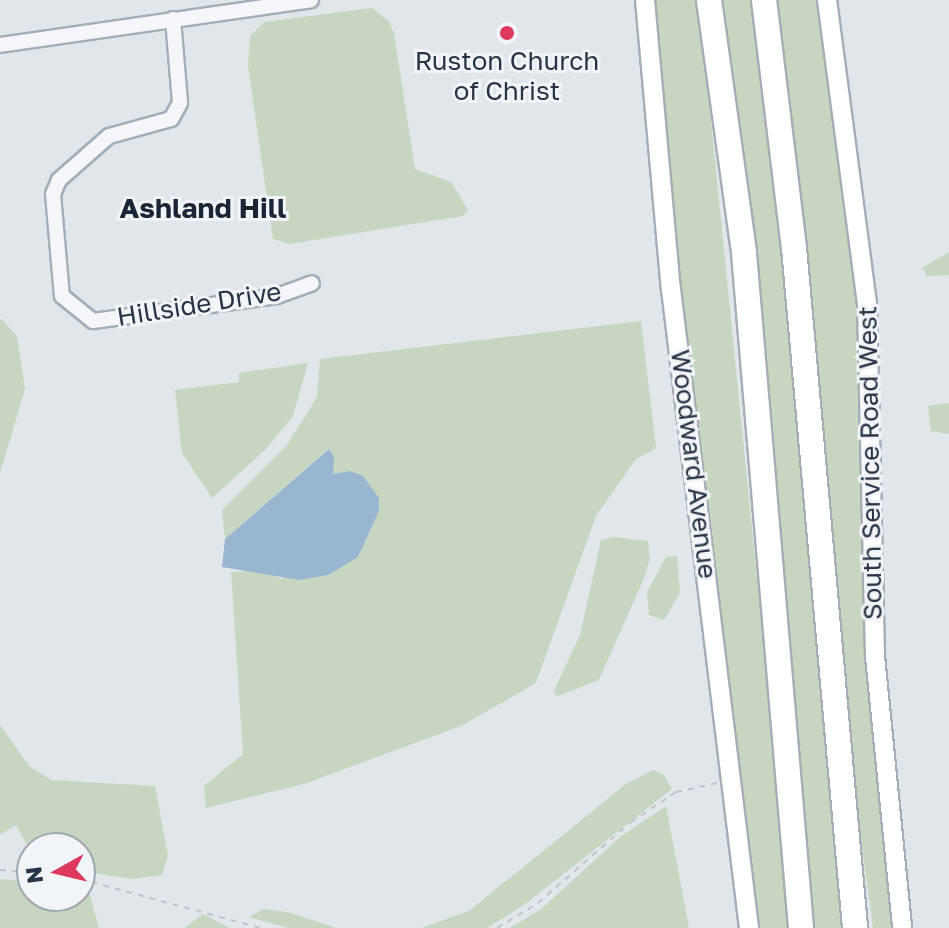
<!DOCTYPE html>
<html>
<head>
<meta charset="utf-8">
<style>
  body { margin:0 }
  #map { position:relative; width:949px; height:928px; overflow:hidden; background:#e1e6eb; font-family:"Golos Text",sans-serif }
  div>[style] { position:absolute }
  .green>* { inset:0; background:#c8d6c1 }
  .water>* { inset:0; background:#98b6cf }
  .path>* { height:2px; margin-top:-1px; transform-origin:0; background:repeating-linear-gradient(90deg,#bfc4ca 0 6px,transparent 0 12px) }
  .roads { filter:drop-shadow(2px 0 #a5adb6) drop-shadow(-2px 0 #a5adb6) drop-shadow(0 2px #a5adb6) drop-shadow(0 -2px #a5adb6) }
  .minor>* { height:14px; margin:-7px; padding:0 7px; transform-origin:7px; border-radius:7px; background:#f4f6f9 }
  .secondary>* { height:18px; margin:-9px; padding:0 9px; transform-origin:9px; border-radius:9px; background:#fff }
  .motorway>* { height:24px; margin:-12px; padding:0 12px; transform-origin:12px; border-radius:12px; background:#fff }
  .dots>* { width:22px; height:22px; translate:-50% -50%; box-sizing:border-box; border:4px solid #f1f4f8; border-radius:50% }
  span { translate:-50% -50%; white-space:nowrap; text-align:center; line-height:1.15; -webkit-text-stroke:6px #f1f4f8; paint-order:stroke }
  .poi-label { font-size:26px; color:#273445 }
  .street-label { font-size:26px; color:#273445 }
  .neighbourhood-label { font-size:28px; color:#1a2536; font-weight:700 }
  .north { position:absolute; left:16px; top:832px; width:80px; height:80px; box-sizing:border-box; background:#f1f4f8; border:2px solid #a0a7b0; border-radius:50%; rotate:262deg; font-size:22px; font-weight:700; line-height:32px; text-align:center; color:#273445 }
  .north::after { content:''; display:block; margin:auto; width:28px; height:36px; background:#dd395d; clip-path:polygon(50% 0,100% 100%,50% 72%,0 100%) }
</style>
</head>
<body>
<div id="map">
  <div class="green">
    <i style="clip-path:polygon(652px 0,699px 0,792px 928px,758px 928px,673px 219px)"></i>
    <i style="clip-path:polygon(720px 0,750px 0,785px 289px,844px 928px,813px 928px)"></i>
    <i style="clip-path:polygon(773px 0,822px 0,858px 288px,896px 928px,873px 928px,848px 743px)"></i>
    <i style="clip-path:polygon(372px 8px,389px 21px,394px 34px,415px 169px,451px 182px,468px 210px,463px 216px,289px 244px,273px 239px,248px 66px,250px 36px,264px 22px)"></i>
    <i style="clip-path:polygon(949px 252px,949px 275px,927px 276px,922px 268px)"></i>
    <i style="clip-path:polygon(0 318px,17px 336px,25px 389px,0 473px)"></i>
    <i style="clip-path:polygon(641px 321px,656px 448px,636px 459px,596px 516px,536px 683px,461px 726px,304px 784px,206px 808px,204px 786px,243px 754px,231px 572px,264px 570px,280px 579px,358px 557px,379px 511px,350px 471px,334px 475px,328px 449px,225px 539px,222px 510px,287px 445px,317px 397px,320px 359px)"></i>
    <i style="clip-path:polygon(308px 363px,293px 416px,265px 450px,212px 498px,182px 453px,175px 390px,239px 382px,239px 373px)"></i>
    <i style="clip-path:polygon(949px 403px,949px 434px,931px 431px,928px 406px)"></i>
    <i style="clip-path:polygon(614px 537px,648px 541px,650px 559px,643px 581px,599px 680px,558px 696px,553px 693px,580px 635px,601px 540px)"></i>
    <i style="clip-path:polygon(677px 556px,680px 593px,664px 620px,649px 615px,647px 592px,666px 557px)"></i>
    <i style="clip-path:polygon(0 725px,30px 767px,52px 780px,155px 786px,168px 856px,162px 875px,132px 879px,80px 871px,80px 848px,32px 848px,32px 854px,16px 825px,0 835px)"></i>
    <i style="clip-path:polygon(653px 770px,664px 775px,672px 789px,524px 905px,487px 928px,421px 928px,469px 911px,626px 784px)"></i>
    <i style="clip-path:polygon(666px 806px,689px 928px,510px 928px,541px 909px,620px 837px)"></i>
    <i style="clip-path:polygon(0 879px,32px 881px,32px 896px,80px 896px,80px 888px,88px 889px,99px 928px,0 928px)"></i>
    <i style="clip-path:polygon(263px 909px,287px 912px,337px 928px,288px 928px,249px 917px)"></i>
    <i style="clip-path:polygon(203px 914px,230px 928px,184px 928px)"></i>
  </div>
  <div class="water">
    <i style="clip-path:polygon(329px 449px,334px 457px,333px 474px,350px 471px,363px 476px,379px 498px,379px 511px,358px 557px,328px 575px,299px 580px,222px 567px,225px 539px)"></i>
  </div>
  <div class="path">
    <i style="left:0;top:870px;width:32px;rotate:4deg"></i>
    <i style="left:80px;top:879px;width:187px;rotate:15.2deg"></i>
    <i style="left:497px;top:928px;width:48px;rotate:-31.4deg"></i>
    <i style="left:538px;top:903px;width:123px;rotate:-41.1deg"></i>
    <i style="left:631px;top:822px;width:54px;rotate:-33.7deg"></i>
    <i style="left:676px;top:792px;width:42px;rotate:-12.4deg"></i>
  </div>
  <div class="roads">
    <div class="minor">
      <i style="left:173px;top:19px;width:84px;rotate:85.2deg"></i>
      <i style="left:180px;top:103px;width:18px;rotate:119deg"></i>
      <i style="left:171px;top:119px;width:64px;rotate:164.7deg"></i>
      <i style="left:109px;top:136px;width:67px;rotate:138.7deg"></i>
      <i style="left:59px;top:180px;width:15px;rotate:113deg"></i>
      <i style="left:53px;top:194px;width:102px;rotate:85deg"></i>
      <i style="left:62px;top:296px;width:40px;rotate:39deg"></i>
      <i style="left:93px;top:321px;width:186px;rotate:-7.7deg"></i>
      <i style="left:277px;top:296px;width:37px;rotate:-20deg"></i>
      <i style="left:0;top:45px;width:314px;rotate:-8.2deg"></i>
    </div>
    <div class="secondary">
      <i style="left:645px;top:0;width:290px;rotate:84.9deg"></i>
      <i style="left:671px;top:289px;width:644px;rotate:83.04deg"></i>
      <i style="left:827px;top:0;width:306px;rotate:82.5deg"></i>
      <i style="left:867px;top:303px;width:353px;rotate:88.7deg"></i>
      <i style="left:875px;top:656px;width:273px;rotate:84.3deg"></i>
    </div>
    <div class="motorway">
      <i style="left:709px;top:0;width:255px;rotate:82.1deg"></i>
      <i style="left:744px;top:253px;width:677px;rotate:85.17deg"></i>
      <i style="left:764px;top:0;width:250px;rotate:83.1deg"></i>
      <i style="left:794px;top:248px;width:683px;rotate:84.87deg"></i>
    </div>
  </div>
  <div class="dots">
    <i style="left:507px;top:33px;background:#dd395d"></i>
  </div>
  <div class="poi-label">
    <span style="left:507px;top:76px">Ruston Church<br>of Christ</span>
  </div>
  <div class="street-label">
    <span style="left:199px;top:304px;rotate:-9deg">Hillside Drive</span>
    <span style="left:870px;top:463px;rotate:-91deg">South Service Road West</span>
    <span style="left:694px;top:464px;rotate:83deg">Woodward Avenue</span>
  </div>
  <div class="neighbourhood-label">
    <span style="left:203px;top:208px">Ashland Hill</span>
  </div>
  <div class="north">N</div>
</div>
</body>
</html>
